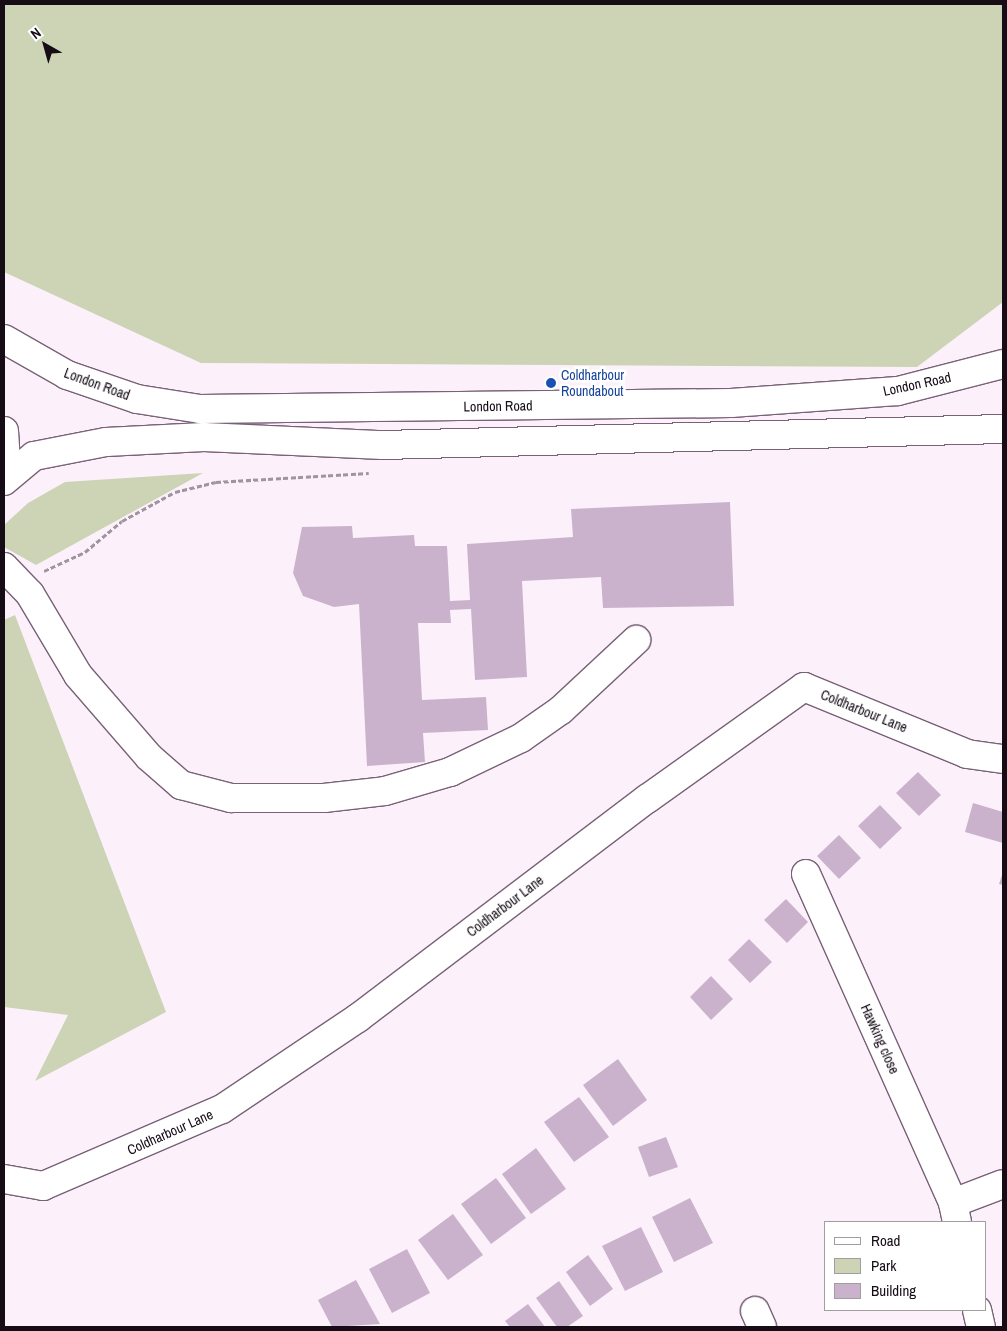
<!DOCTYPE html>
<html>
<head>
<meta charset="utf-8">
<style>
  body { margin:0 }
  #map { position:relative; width:1007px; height:1331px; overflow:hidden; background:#fcf1fb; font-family:"Archivo Narrow",sans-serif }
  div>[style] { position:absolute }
  .green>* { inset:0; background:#ccd4b5 }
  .building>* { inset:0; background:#cab2cc }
  .path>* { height:3px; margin-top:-1.5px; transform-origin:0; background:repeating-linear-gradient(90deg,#9f959f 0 5px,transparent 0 7.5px) }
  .roads { filter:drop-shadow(1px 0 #796177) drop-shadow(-1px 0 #796177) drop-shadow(0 1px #796177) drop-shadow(0 -1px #796177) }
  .minor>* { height:28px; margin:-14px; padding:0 14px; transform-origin:14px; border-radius:14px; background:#fff }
  .major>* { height:28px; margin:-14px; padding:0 14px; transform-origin:14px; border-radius:14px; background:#fff }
  .dots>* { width:14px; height:14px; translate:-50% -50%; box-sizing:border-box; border:2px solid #fff; border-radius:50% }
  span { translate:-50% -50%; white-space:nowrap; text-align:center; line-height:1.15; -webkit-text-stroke:5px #fff; paint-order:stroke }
  .transit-label { font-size:14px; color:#164399 }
  .left { translate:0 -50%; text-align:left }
  .street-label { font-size:14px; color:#150c15 }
  .frame { position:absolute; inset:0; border:5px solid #150c15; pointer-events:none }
  .legend { position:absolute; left:824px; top:1221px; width:162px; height:90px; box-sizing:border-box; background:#fff; border:1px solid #a19ea1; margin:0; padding:6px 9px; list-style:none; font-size:15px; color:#150c15 }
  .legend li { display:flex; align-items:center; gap:10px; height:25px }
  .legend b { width:25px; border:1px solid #a19ea1 }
  .north { position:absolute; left:20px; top:20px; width:50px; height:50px; -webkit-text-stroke:4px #fff; paint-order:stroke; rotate:322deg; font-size:14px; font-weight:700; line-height:20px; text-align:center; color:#150c15 }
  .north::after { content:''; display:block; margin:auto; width:18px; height:22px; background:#150c15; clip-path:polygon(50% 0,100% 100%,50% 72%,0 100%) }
</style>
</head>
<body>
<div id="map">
  <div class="green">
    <i style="clip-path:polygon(4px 4px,1003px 4px,1003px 302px,917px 367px,201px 363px,4px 272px)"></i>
    <i style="clip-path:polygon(203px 473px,36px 565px,4px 547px,4px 525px,28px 503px,65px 482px)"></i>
    <i style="clip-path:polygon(15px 615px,166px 1012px,35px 1081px,68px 1015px,4px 1007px,4px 620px)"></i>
  </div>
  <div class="building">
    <i style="clip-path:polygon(730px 502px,734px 606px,603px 608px,601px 577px,522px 581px,527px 677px,475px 680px,471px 609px,450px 610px,451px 623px,418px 623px,422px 700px,486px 697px,488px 730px,423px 733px,425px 762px,367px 766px,359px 604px,334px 607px,303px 596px,293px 573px,302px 527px,352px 526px,353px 538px,414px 535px,415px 546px,447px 546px,450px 601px,470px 600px,467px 544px,573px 537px,571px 509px)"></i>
    <i style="clip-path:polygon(918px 772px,941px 795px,919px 816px,896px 793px)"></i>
    <i style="clip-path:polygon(973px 803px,1003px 812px,1003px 843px,965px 832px)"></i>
    <i style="clip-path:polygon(880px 805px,902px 828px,880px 849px,858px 826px)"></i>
    <i style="clip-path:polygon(839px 835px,861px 858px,839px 879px,817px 856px)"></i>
    <i style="clip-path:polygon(1003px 872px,1003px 885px,999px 884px)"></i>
    <i style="clip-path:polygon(786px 899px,808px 922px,787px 943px,764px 920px)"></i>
    <i style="clip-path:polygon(749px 939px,772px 962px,750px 983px,728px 960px)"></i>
    <i style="clip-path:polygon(711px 976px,733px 999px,711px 1020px,690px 997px)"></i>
    <i style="clip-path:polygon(618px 1059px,647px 1100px,613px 1126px,583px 1085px)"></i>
    <i style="clip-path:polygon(579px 1097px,609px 1137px,574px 1162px,544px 1122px)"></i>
    <i style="clip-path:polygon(666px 1137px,678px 1167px,649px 1177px,638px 1147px)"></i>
    <i style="clip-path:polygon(536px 1148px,566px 1189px,531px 1214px,502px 1174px)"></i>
    <i style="clip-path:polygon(496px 1178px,526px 1218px,491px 1244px,461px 1204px)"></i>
    <i style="clip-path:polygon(690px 1198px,713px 1243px,674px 1262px,652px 1217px)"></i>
    <i style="clip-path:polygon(453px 1214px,483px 1255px,448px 1280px,418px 1240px)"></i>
    <i style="clip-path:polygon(641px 1227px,663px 1272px,625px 1291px,602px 1246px)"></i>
    <i style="clip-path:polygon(407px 1249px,430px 1293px,392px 1313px,369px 1269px)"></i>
    <i style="clip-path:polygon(588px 1255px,613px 1289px,590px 1306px,566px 1272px)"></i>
    <i style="clip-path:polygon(356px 1280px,380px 1324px,332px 1327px,318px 1300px)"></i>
    <i style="clip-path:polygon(559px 1281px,583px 1316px,567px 1327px,557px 1327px,536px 1298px)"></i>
    <i style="clip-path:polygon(528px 1304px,545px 1327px,510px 1327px,505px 1321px)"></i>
  </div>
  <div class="path">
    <i style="left:44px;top:571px;width:45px;rotate:-24.9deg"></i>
    <i style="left:85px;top:552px;width:48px;rotate:-40deg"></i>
    <i style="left:122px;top:521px;width:60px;rotate:-28.7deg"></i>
    <i style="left:175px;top:492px;width:42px;rotate:-13.7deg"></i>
    <i style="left:216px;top:482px;width:153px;rotate:-3.4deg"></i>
  </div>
  <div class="roads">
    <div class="minor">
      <i style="left:4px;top:567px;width:37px;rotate:46deg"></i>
      <i style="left:30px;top:594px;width:94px;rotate:59.3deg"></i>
      <i style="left:78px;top:675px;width:108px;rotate:49.1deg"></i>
      <i style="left:149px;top:757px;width:43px;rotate:41.2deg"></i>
      <i style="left:181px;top:785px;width:52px;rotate:14.6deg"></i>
      <i style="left:231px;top:798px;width:93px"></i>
      <i style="left:324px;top:798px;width:61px;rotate:-6.5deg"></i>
      <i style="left:385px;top:791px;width:68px;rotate:-16.3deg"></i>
      <i style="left:450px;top:772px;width:79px;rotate:-25.6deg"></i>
      <i style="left:521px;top:738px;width:49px;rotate:-35deg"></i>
      <i style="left:561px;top:710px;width:103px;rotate:-43deg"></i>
      <i style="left:806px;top:874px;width:360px;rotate:65.9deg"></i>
      <i style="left:953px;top:1203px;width:19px;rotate:78deg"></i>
      <i style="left:4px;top:1179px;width:40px;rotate:10deg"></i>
      <i style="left:43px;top:1186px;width:195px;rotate:-23.3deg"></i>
      <i style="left:222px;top:1109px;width:164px;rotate:-33.8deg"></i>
      <i style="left:358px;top:1018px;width:363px;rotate:-37.2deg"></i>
      <i style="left:647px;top:799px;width:193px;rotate:-35.5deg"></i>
      <i style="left:804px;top:687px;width:176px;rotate:22.3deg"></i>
      <i style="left:967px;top:754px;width:36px;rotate:8deg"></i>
      <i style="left:953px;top:1203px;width:53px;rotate:-20.8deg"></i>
      <i style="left:977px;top:1310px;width:17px;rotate:77deg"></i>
      <i style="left:755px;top:1311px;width:17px;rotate:66deg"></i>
    </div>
    <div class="major">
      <i style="left:4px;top:339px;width:73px;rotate:29.7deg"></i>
      <i style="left:67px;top:375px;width:74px;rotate:18.9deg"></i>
      <i style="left:137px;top:399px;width:64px;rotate:9deg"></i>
      <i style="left:200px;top:409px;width:531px;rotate:-0.65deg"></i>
      <i style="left:731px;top:403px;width:167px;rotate:-4.1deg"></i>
      <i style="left:898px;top:391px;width:108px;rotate:-14.4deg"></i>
      <i style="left:4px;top:431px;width:46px;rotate:86.3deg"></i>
      <i style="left:4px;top:481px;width:39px;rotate:-40deg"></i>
      <i style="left:34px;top:456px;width:73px;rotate:-11deg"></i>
      <i style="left:106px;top:442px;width:98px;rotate:-2.9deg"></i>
      <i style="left:204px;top:437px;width:179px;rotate:2.6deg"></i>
      <i style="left:383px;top:445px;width:620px;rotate:-1.48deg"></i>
    </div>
  </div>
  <div class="dots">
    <i style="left:551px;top:383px;background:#1a4fb4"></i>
  </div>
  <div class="transit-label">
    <span class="left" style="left:561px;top:383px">Coldharbour<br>Roundabout</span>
  </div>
  <div class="street-label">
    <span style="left:97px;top:384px;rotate:20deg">London Road</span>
    <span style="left:917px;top:384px;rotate:-12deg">London Road</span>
    <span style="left:498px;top:406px;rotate:-1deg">London Road</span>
    <span style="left:864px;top:711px;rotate:22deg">Coldharbour Lane</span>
    <span style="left:505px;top:906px;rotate:-37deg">Coldharbour Lane</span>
    <span style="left:880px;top:1039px;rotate:66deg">Hawking close</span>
    <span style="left:170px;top:1132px;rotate:-24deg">Coldharbour Lane</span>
  </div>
  <div class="frame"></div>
  <ul class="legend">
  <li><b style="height:6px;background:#fff"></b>Road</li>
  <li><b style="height:14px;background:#ccd4b5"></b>Park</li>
  <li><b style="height:14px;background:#cab2cc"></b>Building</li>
  </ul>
  <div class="north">N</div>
</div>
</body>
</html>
